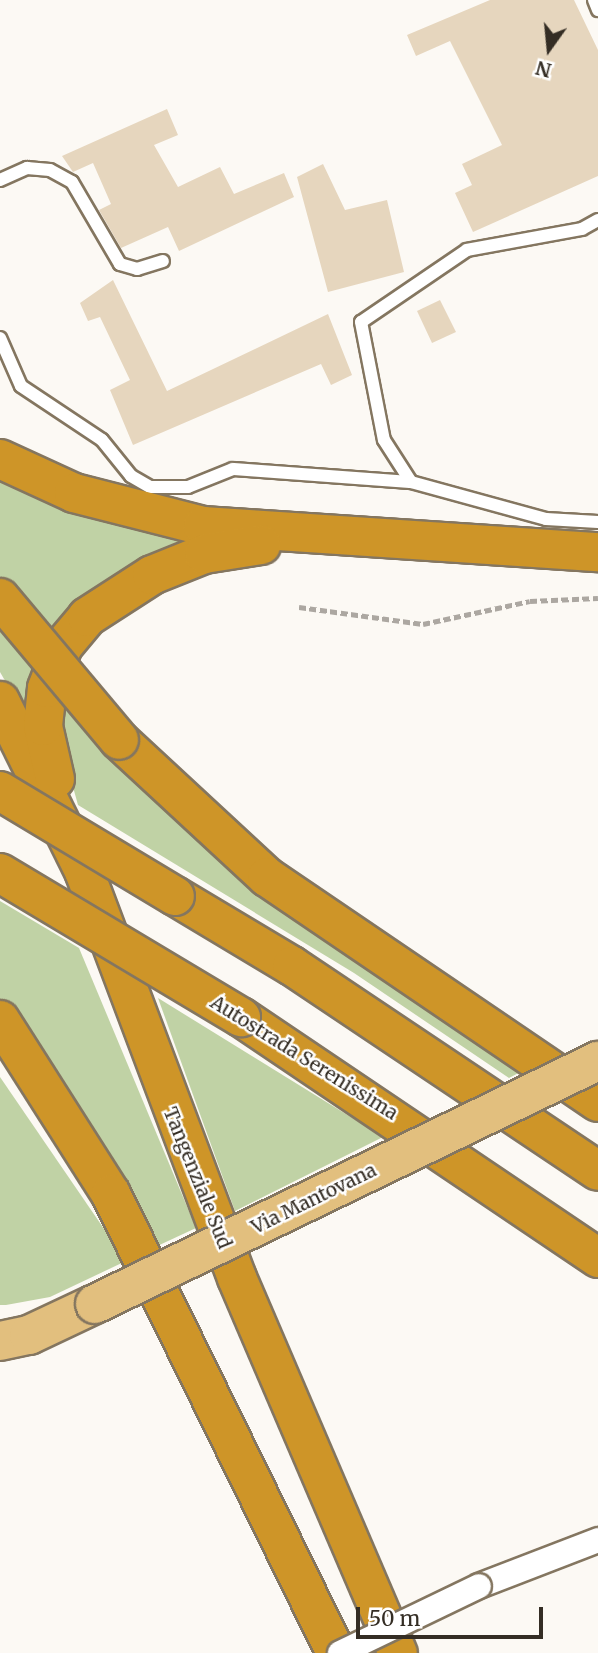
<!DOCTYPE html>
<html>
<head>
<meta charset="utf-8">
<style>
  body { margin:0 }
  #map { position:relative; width:598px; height:1653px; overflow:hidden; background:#fcf9f4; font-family:Merriweather,serif }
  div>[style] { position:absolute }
  .green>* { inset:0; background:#c0d2a5 }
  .building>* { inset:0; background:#e6d6be }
  .path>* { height:4.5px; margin-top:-2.25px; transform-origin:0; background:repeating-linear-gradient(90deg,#aca7a1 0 7px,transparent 0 10.5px) }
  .roads { filter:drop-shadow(2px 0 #847660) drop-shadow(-2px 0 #847660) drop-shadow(0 2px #847660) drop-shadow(0 -2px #847660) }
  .lane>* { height:12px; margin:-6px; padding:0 6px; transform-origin:6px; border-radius:6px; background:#fff }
  .street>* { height:24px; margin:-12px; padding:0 12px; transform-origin:12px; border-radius:12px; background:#fff }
  .primary>* { height:38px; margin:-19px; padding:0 19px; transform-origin:19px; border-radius:19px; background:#e2bf7e }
  .highway>* { height:38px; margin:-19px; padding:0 19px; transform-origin:19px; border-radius:19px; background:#ce9528 }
  .bridges { filter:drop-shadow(2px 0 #847660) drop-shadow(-2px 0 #847660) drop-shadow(0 2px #847660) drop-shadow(0 -2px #847660) }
  .street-bridge>* { height:24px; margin:-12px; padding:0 12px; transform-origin:12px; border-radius:12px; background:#fff }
  .primary-bridge>* { height:38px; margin:-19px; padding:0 19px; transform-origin:19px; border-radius:19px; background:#e2bf7e }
  .highway-bridge>* { height:38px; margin:-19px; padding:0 19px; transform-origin:19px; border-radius:19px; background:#ce9528 }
  span { translate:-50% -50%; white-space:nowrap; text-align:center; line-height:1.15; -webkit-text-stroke:5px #fff; paint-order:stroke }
  .street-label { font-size:19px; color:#342d24 }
  .north { position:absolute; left:514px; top:14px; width:70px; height:70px; -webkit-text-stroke:5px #fff; paint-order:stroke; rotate:195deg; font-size:19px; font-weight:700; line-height:28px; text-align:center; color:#342d24 }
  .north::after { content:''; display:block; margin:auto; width:24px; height:32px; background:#342d24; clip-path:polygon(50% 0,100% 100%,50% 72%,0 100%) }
  .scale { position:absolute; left:356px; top:1607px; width:187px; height:32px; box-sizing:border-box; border:4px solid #342d24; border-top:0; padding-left:9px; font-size:21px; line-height:24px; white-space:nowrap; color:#342d24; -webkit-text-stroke:5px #fff; paint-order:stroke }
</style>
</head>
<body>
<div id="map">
  <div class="green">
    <i style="clip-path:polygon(0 471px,206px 538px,51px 641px,0 581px)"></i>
    <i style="clip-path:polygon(0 627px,39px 675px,26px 717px,0 672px)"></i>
    <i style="clip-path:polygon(62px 698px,190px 832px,526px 1069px,509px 1078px,354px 973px,78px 805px,60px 740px)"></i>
    <i style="clip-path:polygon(0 901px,79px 948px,196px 1228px,153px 1248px,0 1005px)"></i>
    <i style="clip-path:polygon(158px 998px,383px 1137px,235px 1211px)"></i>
    <i style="clip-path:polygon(0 1077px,126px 1261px,50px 1297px,6px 1305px,0 1305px)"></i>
  </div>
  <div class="building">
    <i style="clip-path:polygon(490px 0,574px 0,598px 50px,598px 176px,473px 232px,455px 193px,472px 185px,462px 164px,502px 145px,450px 41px,416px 56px,407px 35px)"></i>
    <i style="clip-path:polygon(167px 109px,178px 135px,154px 145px,178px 187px,220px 167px,234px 194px,284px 173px,294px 197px,179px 251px,168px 227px,121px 248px,99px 210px,111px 204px,93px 163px,73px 172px,62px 156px)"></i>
    <i style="clip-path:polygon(323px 164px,345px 210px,387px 200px,404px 272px,328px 292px,297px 177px)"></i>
    <i style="clip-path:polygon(113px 280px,167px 391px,328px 314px,352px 375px,331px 385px,321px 364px,133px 445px,110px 390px,130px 380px,100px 317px,88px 321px,80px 303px)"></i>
    <i style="clip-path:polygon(440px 300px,456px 332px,432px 343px,417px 311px)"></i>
  </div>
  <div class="path">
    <i style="left:299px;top:607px;width:125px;rotate:7.8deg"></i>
    <i style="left:423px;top:624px;width:109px;rotate:-12.1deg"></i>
    <i style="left:530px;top:601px;width:68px;rotate:-2.5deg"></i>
  </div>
  <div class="roads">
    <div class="lane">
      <i style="left:594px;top:0;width:11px;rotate:68deg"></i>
      <i style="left:0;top:180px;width:30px;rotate:-24deg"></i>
      <i style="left:27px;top:168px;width:23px;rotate:5deg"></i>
      <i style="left:50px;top:170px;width:25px;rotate:29deg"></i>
      <i style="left:72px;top:182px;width:95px;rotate:59.7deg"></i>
      <i style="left:120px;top:264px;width:18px;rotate:16deg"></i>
      <i style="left:137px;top:269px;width:27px;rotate:-17deg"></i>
      <i style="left:598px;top:220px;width:18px;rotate:151deg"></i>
      <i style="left:582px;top:229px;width:117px;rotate:169.7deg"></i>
      <i style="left:467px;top:250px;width:128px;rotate:145.8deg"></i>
      <i style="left:361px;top:322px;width:120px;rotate:79deg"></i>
      <i style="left:384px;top:440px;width:50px;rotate:57.3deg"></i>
      <i style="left:411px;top:482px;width:140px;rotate:15.3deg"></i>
      <i style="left:546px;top:519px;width:52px;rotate:3.3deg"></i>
      <i style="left:0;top:338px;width:52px;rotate:66.4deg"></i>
      <i style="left:21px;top:386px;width:97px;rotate:33.7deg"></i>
      <i style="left:102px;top:440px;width:46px;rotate:51.1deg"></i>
      <i style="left:131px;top:476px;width:22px;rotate:30deg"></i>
      <i style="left:150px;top:487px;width:38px"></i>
      <i style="left:188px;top:487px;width:48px;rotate:-21.8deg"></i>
      <i style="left:233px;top:469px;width:178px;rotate:4.2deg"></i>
    </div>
    <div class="street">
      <i style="left:479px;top:1586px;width:128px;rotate:-21.1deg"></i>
    </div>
    <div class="primary">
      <i style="left:0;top:1341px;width:30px;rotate:-12deg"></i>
      <i style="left:29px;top:1335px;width:73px;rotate:-25.2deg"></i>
    </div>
    <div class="highway">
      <i style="left:0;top:459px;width:81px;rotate:24.7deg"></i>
      <i style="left:74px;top:493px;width:133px;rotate:14.3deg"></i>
      <i style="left:203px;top:526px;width:396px;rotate:3.8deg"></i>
      <i style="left:0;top:701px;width:190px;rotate:63.7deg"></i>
      <i style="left:84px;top:871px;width:435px;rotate:69.4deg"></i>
      <i style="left:237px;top:1278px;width:408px;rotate:66.8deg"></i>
      <i style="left:119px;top:740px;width:202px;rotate:42.8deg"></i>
      <i style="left:267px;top:877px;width:400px;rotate:34.2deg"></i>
      <i style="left:55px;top:779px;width:54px;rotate:-102.8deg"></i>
      <i style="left:43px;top:726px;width:38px;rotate:-84deg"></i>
      <i style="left:47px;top:688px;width:45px;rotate:-69.1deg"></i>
      <i style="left:63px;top:646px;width:38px;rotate:-50deg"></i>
      <i style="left:87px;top:617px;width:77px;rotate:-32.9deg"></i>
      <i style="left:152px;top:575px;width:56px;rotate:-22deg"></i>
      <i style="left:204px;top:554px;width:58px;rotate:-9deg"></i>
      <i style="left:175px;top:896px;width:136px;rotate:30.9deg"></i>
      <i style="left:292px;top:966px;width:368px;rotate:33.8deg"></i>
      <i style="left:241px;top:1017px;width:431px;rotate:34deg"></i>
      <i style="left:0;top:1020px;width:206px;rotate:57.5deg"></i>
      <i style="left:111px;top:1194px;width:511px;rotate:63.89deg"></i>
    </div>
  </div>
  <div class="bridges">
    <div class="street-bridge">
      <i style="left:340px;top:1653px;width:154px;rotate:-25.7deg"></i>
    </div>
    <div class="primary-bridge">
      <i style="left:95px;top:1304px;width:559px;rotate:-25.79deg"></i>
    </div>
    <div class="highway-bridge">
      <i style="left:0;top:598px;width:185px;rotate:50deg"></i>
      <i style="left:0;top:791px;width:204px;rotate:31deg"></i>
      <i style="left:0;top:873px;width:281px;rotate:30.9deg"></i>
    </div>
  </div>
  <div class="street-label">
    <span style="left:304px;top:1058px;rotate:32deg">Autostrada Serenissima</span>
    <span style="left:197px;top:1178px;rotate:68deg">Tangenziale Sud</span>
    <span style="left:314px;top:1199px;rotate:-26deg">Via Mantovana</span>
  </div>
  <div class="north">N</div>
  <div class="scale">50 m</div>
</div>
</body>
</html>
